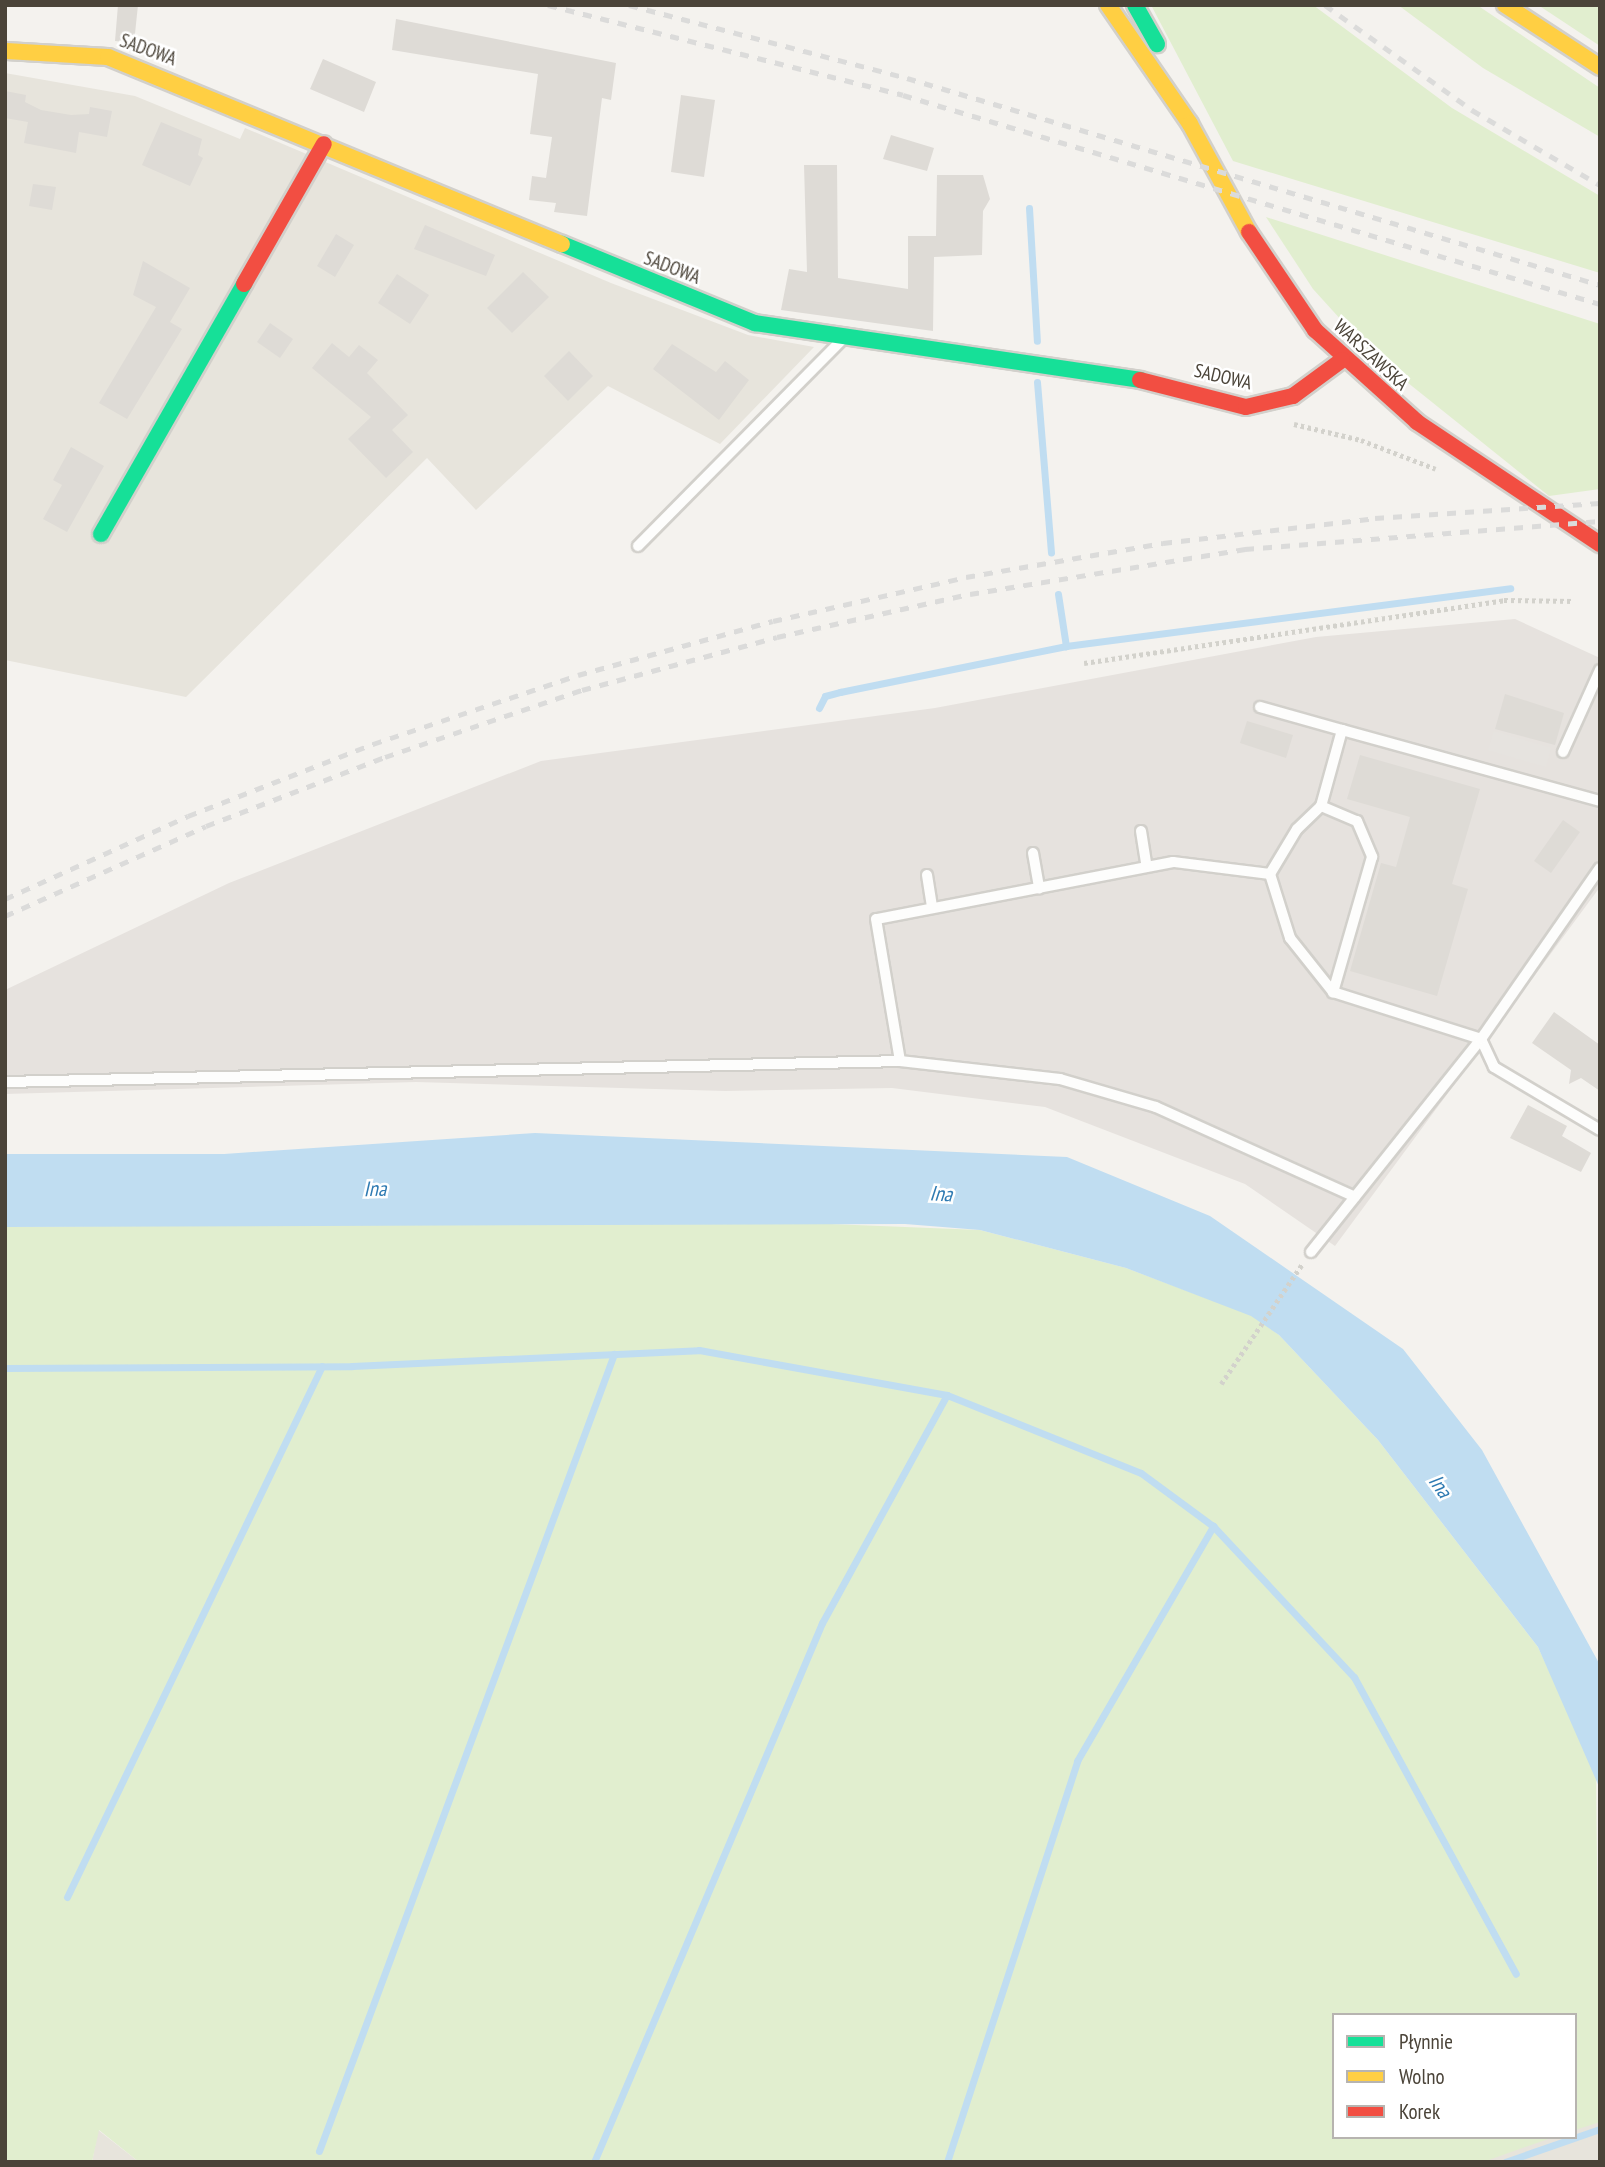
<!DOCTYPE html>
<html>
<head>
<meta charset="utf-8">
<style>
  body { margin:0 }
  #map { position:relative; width:1605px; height:2167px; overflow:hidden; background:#f4f2ee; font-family:"PT Sans Narrow",sans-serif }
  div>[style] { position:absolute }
  .residential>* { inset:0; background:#e7e4dc }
  .industrial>* { inset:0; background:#e6e2de }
  .green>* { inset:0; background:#e1eecf }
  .parking>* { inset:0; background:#e6e3df }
  .water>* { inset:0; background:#c0ddf1 }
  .stream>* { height:7px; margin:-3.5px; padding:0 3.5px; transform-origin:3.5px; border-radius:3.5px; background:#c0ddf1 }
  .building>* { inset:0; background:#dedbd6 }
  .path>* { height:4.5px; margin-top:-2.25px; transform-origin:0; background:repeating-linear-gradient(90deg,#d3d2cc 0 3.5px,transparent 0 7px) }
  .roads { filter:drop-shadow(2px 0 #d2d0cb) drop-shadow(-2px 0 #d2d0cb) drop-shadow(0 2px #d2d0cb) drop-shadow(0 -2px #d2d0cb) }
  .lane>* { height:10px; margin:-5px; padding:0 5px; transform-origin:5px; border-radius:5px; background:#fdfdfc }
  .fast>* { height:16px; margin:-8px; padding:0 8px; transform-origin:8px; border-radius:8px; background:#16e098 }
  .slow>* { height:16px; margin:-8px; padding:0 8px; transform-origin:8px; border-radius:8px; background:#ffcf43 }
  .jam>* { height:16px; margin:-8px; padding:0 8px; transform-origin:8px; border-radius:8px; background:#f24e42 }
  .rail>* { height:5px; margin-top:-2.5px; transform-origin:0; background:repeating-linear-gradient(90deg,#dbdbda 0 9px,transparent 0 18px) }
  span { translate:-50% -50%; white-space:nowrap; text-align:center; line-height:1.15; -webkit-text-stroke:5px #fff; paint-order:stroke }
  .street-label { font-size:19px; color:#4b4439 }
  .water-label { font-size:21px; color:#2e7ab2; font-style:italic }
  .frame { position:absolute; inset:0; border:7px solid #4b4439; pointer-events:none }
  .legend { position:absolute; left:1332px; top:2013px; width:245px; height:126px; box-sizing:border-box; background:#fff; border:2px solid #b7b4b0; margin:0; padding:9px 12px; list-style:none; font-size:21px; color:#4b4439 }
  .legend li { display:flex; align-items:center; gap:14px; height:35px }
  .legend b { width:35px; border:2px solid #b7b4b0 }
</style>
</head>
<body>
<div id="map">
  <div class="residential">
    <i style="clip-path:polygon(5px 73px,135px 96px,240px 139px,245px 128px,611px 283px,748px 335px,814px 347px,720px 444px,608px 386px,476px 510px,427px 458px,186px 697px,5px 660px)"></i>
    <i style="clip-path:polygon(1600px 2118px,1600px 2162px,1475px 2162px,1545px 2137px,1575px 2137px,1575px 2127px)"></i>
    <i style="clip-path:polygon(98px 2130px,139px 2162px,92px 2162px)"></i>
  </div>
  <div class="industrial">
    <i style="clip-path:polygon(1515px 619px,1600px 658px,1600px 887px,1335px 1246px,1245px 1184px,1045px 1107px,892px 1088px,725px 1091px,416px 1082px,5px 1094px,5px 990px,229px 883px,541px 761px,935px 708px,1316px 637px)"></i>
  </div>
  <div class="green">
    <i style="clip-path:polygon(1151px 5px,1313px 5px,1452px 108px,1600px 196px,1600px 273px,1233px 161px)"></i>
    <i style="clip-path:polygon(1398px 5px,1477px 5px,1600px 88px,1600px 137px,1483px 68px)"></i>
    <i style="clip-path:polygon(1538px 5px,1600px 5px,1600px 46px)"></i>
    <i style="clip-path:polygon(1266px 217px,1600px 324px,1600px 489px,1549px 496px,1372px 354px,1313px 289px)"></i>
    <i style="clip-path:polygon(731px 1220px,980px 1230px,1126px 1268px,1251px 1315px,1279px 1335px,1378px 1440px,1538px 1647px,1596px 1773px,1600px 2122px,1575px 2130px,1575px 2015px,1334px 2015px,1334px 2137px,1554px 2137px,1483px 2162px,139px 2162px,99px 2130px,92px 2162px,5px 2162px,5px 1227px)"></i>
  </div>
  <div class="parking">
    <i style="clip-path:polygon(1494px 731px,1551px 748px,1546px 767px,1488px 750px)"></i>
  </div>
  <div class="water">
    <i style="clip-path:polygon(535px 1133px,1067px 1157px,1210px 1216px,1403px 1349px,1482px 1450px,1600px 1665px,1600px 1789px,1538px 1647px,1378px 1440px,1279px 1335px,1251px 1316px,1126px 1268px,980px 1230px,905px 1224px,5px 1227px,5px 1154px,224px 1154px)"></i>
  </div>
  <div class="stream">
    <i style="left:1029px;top:208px;width:133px;rotate:86.6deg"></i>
    <i style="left:1037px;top:382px;width:171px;rotate:85.3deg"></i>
    <i style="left:1058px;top:594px;width:53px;rotate:81.3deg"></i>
    <i style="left:819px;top:708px;width:13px;rotate:-63deg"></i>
    <i style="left:825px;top:696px;width:16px;rotate:-15deg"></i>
    <i style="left:840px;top:692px;width:231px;rotate:-11.5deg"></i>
    <i style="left:1066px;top:646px;width:448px;rotate:-7.4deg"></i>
    <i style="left:5px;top:1368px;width:347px;rotate:-0.3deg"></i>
    <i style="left:352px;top:1366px;width:347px;rotate:-2.6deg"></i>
    <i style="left:699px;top:1350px;width:252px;rotate:10.3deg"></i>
    <i style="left:947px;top:1395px;width:209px;rotate:21.9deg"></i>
    <i style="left:1141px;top:1473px;width:89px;rotate:36.4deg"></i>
    <i style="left:1213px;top:1526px;width:207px;rotate:47deg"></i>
    <i style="left:1354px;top:1677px;width:338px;rotate:61.4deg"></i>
    <i style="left:67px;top:1897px;width:589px;rotate:-64.35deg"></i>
    <i style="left:319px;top:2151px;width:850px;rotate:-69.69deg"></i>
    <i style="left:594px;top:2162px;width:585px;rotate:-67.07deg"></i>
    <i style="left:822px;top:1623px;width:260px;rotate:-61.3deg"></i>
    <i style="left:947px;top:2162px;width:422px;rotate:-72deg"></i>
    <i style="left:1077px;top:1761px;width:272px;rotate:-59.9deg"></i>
    <i style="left:1505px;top:2162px;width:101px;rotate:-19.2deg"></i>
  </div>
  <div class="building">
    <i style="clip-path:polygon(118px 5px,138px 5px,134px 43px,115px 41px)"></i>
    <i style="clip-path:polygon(396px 19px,616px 63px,611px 100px,602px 98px,587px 216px,554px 212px,556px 203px,529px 200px,532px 176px,546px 178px,552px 137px,530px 134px,538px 74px,392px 50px)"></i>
    <i style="clip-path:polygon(323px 59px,376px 82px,364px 112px,310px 89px)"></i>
    <i style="clip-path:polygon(5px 91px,26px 95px,25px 102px,41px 110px,71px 115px,89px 114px,90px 107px,112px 111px,107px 137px,79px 132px,76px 153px,24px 143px,28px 122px,5px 118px)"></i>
    <i style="clip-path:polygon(681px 95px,715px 100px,704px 177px,671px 172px)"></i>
    <i style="clip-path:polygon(161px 122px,202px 139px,198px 155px,203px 158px,190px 186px,142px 165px)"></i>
    <i style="clip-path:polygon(891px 135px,934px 148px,927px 171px,883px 159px)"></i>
    <i style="clip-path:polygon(804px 165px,837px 165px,838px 278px,908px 289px,908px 236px,936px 236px,937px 175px,983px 175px,990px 199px,983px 211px,982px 255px,934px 257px,933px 331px,781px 310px,789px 269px,807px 272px)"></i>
    <i style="clip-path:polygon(33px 184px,56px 187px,52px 210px,29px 206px)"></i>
    <i style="clip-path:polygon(425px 225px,495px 255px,486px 276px,414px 249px)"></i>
    <i style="clip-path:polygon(336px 234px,354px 245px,335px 277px,317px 266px)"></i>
    <i style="clip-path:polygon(143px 261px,190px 288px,170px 322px,182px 329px,127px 419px,99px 403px,156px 307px,133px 295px)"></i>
    <i style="clip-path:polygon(523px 272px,549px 297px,512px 333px,487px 308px)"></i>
    <i style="clip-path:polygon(397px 274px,429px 295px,410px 324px,378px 303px)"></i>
    <i style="clip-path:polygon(270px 323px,293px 339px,280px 358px,257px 342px)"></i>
    <i style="clip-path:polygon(332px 343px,349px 357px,359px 345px,378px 360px,367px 373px,408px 415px,392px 430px,413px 452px,386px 478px,348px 439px,371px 417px,312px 368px)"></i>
    <i style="clip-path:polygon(672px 344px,716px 372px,725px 361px,749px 380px,719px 420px,653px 369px)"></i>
    <i style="clip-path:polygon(569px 351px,593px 376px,568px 401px,544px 376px)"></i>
    <i style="clip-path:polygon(71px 447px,104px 466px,67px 532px,43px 519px,62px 485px,53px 480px)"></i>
    <i style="clip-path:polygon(1505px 694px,1564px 713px,1555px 745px,1495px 729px)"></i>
    <i style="clip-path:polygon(1247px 721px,1293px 735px,1286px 758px,1240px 743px)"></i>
    <i style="clip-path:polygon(1360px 755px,1480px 789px,1452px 884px,1468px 889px,1437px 996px,1350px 971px,1381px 863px,1396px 867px,1410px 817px,1347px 799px)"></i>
    <i style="clip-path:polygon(1563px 820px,1580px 832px,1551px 873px,1534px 861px)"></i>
    <i style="clip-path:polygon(1554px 1012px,1600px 1045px,1600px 1091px,1581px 1078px,1569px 1084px,1571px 1070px,1532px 1043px)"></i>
    <i style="clip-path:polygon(1528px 1105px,1567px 1126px,1562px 1136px,1591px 1153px,1581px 1172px,1510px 1138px)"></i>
  </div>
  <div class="path">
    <i style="left:1294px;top:424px;width:69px;rotate:13.4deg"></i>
    <i style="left:1361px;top:440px;width:80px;rotate:21.1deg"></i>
    <i style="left:1084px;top:663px;width:425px;rotate:-8.5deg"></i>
    <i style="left:1504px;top:600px;width:70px;rotate:0.8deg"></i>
    <i style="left:1221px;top:1384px;width:146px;rotate:-55.9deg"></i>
  </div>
  <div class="roads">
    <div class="lane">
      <i style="left:638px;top:546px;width:290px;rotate:-45.3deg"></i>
      <i style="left:1260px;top:707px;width:85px;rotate:15.7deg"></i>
      <i style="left:1563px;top:752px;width:90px;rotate:-65.7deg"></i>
      <i style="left:1600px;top:801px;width:268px;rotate:-164.6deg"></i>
      <i style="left:1342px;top:730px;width:79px;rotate:105.4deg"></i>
      <i style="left:1321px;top:806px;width:33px;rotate:136deg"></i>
      <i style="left:1297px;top:829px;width:52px;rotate:121deg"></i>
      <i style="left:1270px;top:874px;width:67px;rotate:72.6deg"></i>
      <i style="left:1290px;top:938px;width:69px;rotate:51.5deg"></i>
      <i style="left:1333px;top:992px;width:155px;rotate:17.6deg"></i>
      <i style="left:1481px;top:1039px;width:31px;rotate:65deg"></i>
      <i style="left:1494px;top:1067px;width:123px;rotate:30.7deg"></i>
      <i style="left:1321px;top:806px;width:39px;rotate:23deg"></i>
      <i style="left:1357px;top:821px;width:39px;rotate:67deg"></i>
      <i style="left:1372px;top:857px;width:141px;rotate:106.1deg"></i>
      <i style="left:1141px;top:831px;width:36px;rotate:81deg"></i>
      <i style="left:1033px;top:853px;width:36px;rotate:80deg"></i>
      <i style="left:1270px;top:874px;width:98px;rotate:-172.9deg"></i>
      <i style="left:1173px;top:862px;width:302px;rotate:169.1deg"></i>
      <i style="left:876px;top:919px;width:144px;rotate:80.4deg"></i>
      <i style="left:900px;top:1061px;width:161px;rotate:6.4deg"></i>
      <i style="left:1060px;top:1079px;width:100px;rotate:16.3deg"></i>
      <i style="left:1156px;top:1107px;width:218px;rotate:24.3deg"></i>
      <i style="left:927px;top:875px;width:33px;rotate:81deg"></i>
      <i style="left:5px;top:1082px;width:895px;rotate:-1.34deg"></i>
      <i style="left:1311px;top:1252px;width:273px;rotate:-51.4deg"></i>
      <i style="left:1481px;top:1039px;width:208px;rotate:-55.2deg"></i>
    </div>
    <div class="fast">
      <i style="left:1135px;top:5px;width:45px;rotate:60.6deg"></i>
      <i style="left:562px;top:244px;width:209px;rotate:22.3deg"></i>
      <i style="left:755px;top:323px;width:389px;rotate:8.4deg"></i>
      <i style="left:101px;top:534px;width:288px;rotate:-60.2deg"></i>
    </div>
    <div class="slow">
      <i style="left:1108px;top:5px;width:145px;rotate:55.4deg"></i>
      <i style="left:1190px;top:124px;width:123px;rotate:61.4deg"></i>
      <i style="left:1505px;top:5px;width:113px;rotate:33.1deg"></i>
      <i style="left:5px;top:51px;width:103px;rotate:3.3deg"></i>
      <i style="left:108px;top:57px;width:491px;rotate:22.4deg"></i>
    </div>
    <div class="jam">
      <i style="left:1249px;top:232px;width:118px;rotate:56deg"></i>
      <i style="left:1315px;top:330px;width:137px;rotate:42deg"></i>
      <i style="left:1417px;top:422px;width:220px;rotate:33.7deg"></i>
      <i style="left:244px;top:284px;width:161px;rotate:-60.3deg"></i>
      <i style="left:1140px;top:380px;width:109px;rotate:14.3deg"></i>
      <i style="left:1246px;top:407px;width:48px;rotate:-13.2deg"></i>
      <i style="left:1293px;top:396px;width:61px;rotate:-36.3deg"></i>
    </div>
  </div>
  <div class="rail">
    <i style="left:548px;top:5px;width:366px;rotate:14.2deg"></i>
    <i style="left:903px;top:95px;width:728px;rotate:16.69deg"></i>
    <i style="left:629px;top:5px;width:287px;rotate:14.7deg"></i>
    <i style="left:907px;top:78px;width:723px;rotate:16.63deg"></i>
    <i style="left:1325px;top:5px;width:181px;rotate:35.5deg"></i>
    <i style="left:1472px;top:110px;width:148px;rotate:30.4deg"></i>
    <i style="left:5px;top:899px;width:201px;rotate:-24.4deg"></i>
    <i style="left:188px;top:816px;width:199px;rotate:-21.3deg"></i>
    <i style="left:373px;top:744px;width:216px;rotate:-18.6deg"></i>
    <i style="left:578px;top:675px;width:202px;rotate:-15.5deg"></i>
    <i style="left:773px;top:621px;width:198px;rotate:-12.8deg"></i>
    <i style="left:966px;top:577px;width:200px;rotate:-9.8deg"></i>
    <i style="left:1163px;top:543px;width:213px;rotate:-6.7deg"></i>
    <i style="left:1375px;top:518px;width:225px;rotate:-3.8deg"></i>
    <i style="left:5px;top:916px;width:220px;rotate:-24.1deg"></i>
    <i style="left:206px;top:826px;width:192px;rotate:-21.1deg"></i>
    <i style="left:385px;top:757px;width:208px;rotate:-18.8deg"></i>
    <i style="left:582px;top:690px;width:202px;rotate:-15.2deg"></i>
    <i style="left:777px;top:637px;width:198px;rotate:-12.6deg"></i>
    <i style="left:970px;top:594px;width:279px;rotate:-9.3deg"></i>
    <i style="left:1245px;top:549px;width:356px;rotate:-4.5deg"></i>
  </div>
  <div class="street-label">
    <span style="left:148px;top:50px;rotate:20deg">SADOWA</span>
    <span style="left:672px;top:268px;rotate:21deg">SADOWA</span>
    <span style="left:1371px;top:355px;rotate:43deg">WARSZAWSKA</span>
    <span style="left:1223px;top:377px;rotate:13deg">SADOWA</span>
  </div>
  <div class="water-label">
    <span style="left:375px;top:1189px;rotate:-1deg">Ina</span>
    <span style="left:941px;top:1194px;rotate:4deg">Ina</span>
    <span style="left:1440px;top:1486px;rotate:54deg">Ina</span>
  </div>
  <div class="frame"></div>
  <ul class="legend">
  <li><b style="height:9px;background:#16e098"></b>Płynnie</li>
  <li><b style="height:9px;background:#ffcf43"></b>Wolno</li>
  <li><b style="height:9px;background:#f24e42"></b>Korek</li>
  </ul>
</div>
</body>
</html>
